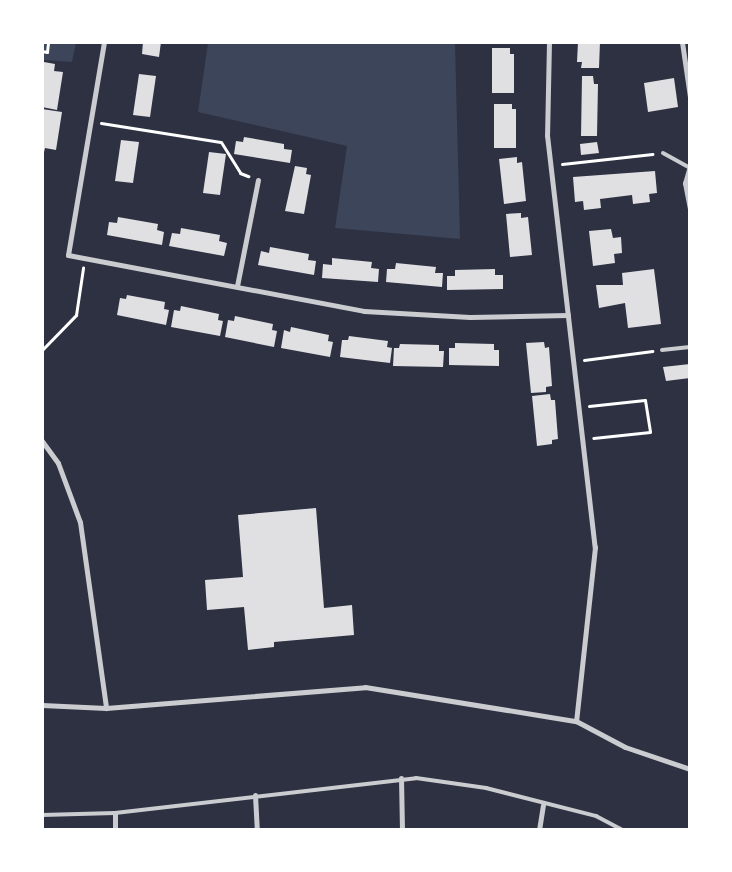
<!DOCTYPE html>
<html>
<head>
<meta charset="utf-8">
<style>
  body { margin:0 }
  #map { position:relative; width:732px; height:872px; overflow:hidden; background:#2d3142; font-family:Ubuntu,sans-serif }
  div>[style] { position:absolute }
  .green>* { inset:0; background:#3c4559 }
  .building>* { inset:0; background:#e0e0e3 }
  .path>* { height:3px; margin:-1.5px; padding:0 1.5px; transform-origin:1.5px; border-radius:1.5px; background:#fff }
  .service>* { height:4px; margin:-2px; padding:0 2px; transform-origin:2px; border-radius:2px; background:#caccd0 }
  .minor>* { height:5px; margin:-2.5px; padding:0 2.5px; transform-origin:2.5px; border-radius:2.5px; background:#caccd0 }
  span { translate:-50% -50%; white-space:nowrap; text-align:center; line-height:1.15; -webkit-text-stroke:5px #fff; paint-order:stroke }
  .frame { position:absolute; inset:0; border:44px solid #fff; pointer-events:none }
</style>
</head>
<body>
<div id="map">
  <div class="green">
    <i style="clip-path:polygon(42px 43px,76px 43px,72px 62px,43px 60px)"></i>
    <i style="clip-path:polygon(208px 43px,455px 43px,460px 239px,335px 228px,347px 146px,198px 112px)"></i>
  </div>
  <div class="building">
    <i style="clip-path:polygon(143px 42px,161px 42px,159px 57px,142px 54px)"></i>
    <i style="clip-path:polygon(578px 42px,600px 42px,599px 68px,581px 68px,582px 62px,577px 62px)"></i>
    <i style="clip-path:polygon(492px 48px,510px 48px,510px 54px,514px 54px,514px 93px,492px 93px)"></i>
    <i style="clip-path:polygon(44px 62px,55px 64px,54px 71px,63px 72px,57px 110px,42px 107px)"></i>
    <i style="clip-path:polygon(139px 74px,156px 76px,150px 117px,133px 115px)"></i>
    <i style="clip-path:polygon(582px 76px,593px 76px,594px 84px,598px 84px,597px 136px,581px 136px)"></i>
    <i style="clip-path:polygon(674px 78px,678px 107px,648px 112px,644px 83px)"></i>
    <i style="clip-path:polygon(494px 104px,512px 104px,512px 109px,516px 109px,516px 148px,494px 148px)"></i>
    <i style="clip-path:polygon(42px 109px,62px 112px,56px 150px,45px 148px,43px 156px)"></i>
    <i style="clip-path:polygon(244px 137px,284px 144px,284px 149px,292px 150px,290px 163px,234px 154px,236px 141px,243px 142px)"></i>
    <i style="clip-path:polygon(121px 140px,139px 142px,133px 183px,115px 181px)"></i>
    <i style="clip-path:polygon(597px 142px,599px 153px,581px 155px,580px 144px)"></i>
    <i style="clip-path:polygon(209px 152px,226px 154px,220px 195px,203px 193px)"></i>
    <i style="clip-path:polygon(517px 157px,517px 163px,522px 162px,526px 201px,504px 204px,499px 159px)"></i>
    <i style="clip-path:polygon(295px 166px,307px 168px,306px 174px,311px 175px,304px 214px,285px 211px)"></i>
    <i style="clip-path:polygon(655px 171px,657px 193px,649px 194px,650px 202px,633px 204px,632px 195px,600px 199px,601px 208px,584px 210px,583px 201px,575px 202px,573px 177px)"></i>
    <i style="clip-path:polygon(521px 213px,521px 218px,528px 217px,532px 255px,510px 257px,506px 214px)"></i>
    <i style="clip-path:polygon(118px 217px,158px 224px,157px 230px,164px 232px,162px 245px,107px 235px,109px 222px,117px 223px)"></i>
    <i style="clip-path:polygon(181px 228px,220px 235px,219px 241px,227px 243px,224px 256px,169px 246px,172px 233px,180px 234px)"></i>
    <i style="clip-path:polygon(611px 229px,613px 238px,621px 237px,622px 253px,614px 254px,615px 263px,593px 266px,589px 231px)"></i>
    <i style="clip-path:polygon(270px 247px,309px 254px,308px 260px,316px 261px,314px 275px,258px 265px,261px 251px,269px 253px)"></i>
    <i style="clip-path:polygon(332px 258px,372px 262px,371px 268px,379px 269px,378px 282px,322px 278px,323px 264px,332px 265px)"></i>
    <i style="clip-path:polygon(396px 263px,436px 267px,435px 273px,443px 273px,442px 287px,386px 282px,387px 269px,395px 269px)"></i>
    <i style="clip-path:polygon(495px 269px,495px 275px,503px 275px,503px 289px,447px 290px,447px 276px,455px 276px,455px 270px)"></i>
    <i style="clip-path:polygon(654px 269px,661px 324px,628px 328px,625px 303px,599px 308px,596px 285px,623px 285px,622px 273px)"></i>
    <i style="clip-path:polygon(127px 295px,165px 302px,164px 309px,169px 310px,166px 325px,117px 315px,120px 298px,126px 299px)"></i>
    <i style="clip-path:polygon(181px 306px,219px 314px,218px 320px,223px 321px,220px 336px,171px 327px,174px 310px,180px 311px)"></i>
    <i style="clip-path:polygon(235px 316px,273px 324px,272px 330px,277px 331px,274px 347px,225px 337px,228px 320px,234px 321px)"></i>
    <i style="clip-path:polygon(291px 327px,329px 335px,328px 341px,333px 342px,330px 357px,281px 348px,284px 330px,290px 332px)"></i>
    <i style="clip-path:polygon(349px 336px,388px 341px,387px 347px,392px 348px,390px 363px,340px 357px,342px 340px,348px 340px)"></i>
    <i style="clip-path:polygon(544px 342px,545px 348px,549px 347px,552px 386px,546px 387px,546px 392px,531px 393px,526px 343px)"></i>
    <i style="clip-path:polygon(455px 343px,494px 344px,494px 350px,499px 350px,499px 366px,449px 365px,449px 348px,455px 348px)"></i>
    <i style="clip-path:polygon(400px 344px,439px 345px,439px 351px,444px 351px,443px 367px,393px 366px,394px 348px,399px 348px)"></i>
    <i style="clip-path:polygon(690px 364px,690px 378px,666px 381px,663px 367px)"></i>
    <i style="clip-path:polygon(550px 394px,551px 400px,555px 400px,558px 439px,552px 440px,552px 444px,537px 446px,532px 396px)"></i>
    <i style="clip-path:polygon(316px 508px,324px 608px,352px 605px,354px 635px,274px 642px,274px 647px,248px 650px,244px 607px,207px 610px,205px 580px,243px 577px,238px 515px)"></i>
  </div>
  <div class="path">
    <i style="left:42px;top:51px;width:5px;rotate:11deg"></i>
    <i style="left:47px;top:52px;width:10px;rotate:-84deg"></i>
    <i style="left:101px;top:123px;width:121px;rotate:9deg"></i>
    <i style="left:221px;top:142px;width:36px;rotate:58deg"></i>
    <i style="left:240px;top:173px;width:9px;rotate:21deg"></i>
    <i style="left:562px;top:164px;width:91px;rotate:-6.3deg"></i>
    <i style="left:42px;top:350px;width:49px;rotate:-45.8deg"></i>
    <i style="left:76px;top:315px;width:48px;rotate:-81.5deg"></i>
    <i style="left:584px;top:360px;width:69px;rotate:-7.5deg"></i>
    <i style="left:589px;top:406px;width:56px;rotate:-6.1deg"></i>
    <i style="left:645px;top:400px;width:32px;rotate:81deg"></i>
    <i style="left:650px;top:432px;width:57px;rotate:174deg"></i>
  </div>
  <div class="service">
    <i style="left:663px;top:153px;width:29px;rotate:29deg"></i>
    <i style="left:662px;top:350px;width:28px;rotate:-6deg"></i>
    <i style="left:42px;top:815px;width:73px;rotate:-1.6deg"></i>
    <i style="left:115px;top:813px;width:303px;rotate:-6.6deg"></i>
    <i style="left:416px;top:778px;width:71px;rotate:8.1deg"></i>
    <i style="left:486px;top:788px;width:114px;rotate:14.3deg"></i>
    <i style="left:596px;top:816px;width:30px;rotate:28deg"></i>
  </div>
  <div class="minor">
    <i style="left:104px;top:42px;width:216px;rotate:99.6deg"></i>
    <i style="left:68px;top:255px;width:301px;rotate:10.7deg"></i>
    <i style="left:364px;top:311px;width:106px;rotate:3.2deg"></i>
    <i style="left:470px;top:317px;width:98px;rotate:-1.2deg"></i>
    <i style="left:549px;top:42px;width:93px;rotate:91.2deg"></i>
    <i style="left:547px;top:135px;width:415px;rotate:83.4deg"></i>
    <i style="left:595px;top:547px;width:175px;rotate:96.2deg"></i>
    <i style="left:682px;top:42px;width:56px;rotate:81.7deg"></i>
    <i style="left:690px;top:166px;width:18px;rotate:106deg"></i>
    <i style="left:685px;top:183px;width:26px;rotate:79deg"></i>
    <i style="left:237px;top:286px;width:108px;rotate:-78.8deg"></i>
    <i style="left:42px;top:441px;width:27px;rotate:54deg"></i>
    <i style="left:58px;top:463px;width:63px;rotate:69.6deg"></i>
    <i style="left:80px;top:522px;width:188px;rotate:82deg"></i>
    <i style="left:42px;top:705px;width:64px;rotate:2.7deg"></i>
    <i style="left:106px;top:708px;width:260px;rotate:-4.6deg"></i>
    <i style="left:365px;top:687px;width:214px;rotate:9.2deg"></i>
    <i style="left:576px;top:721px;width:55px;rotate:28deg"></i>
    <i style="left:625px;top:747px;width:69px;rotate:18.7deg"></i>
    <i style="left:401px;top:778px;width:52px;rotate:88.9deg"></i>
    <i style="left:255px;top:795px;width:35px;rotate:87deg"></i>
    <i style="left:115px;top:813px;width:17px;rotate:90deg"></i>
    <i style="left:539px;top:830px;width:25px;rotate:-81deg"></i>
  </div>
  <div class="frame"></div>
</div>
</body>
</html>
